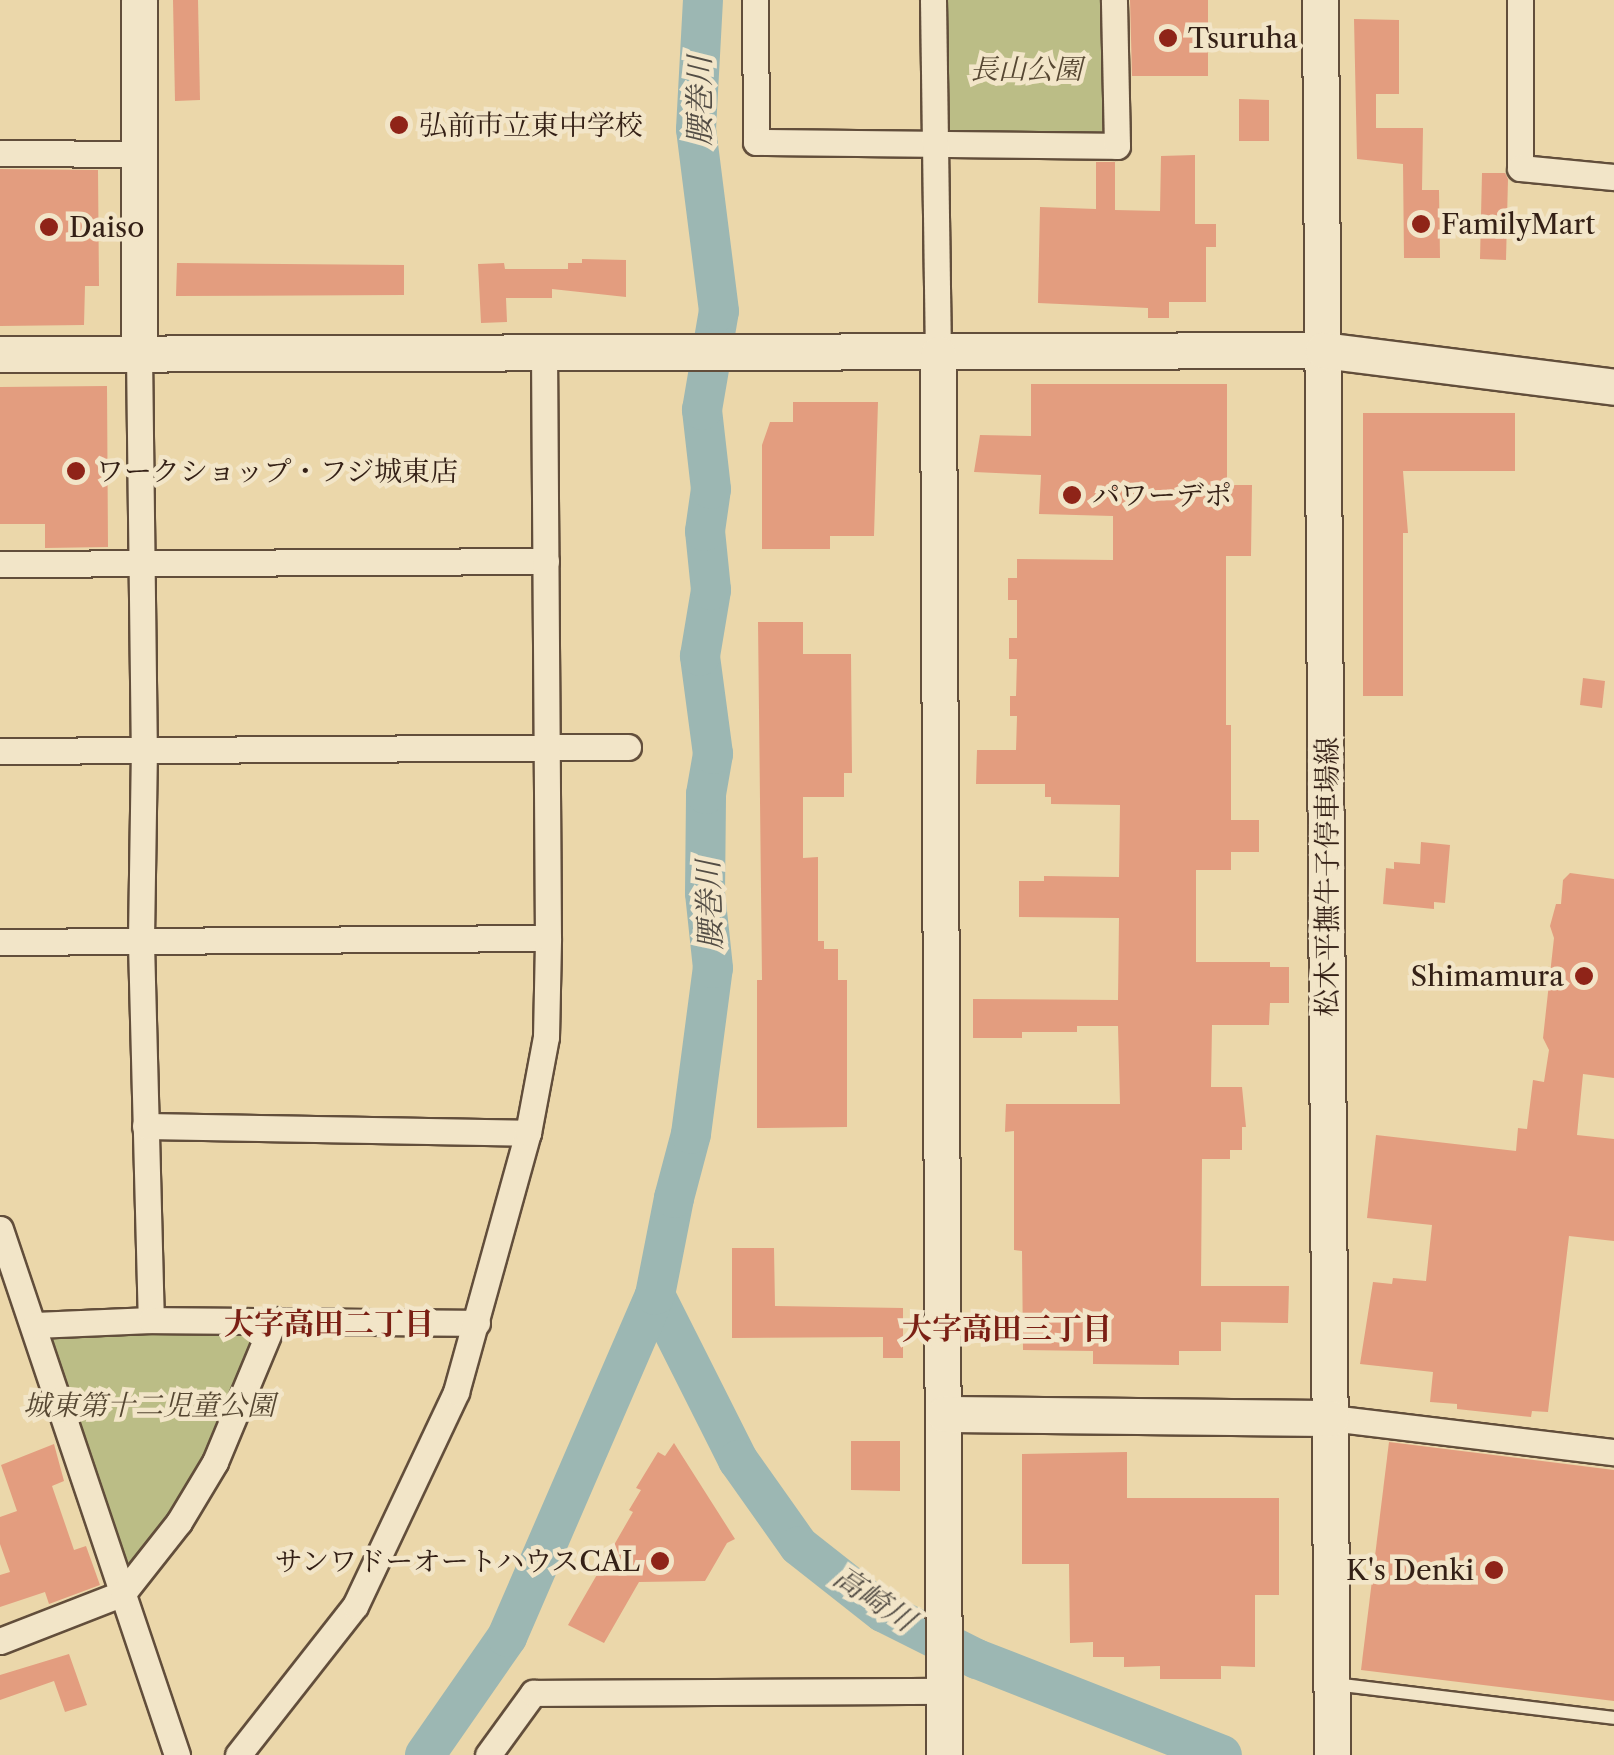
<!DOCTYPE html>
<html>
<head>
<meta charset="utf-8">
<style>
  body { margin:0 }
  #map { position:relative; width:1614px; height:1755px; overflow:hidden; background:#ebd7aa; font-family:"Libre Caslon Text","Noto Serif JP",serif }
  div>[style] { position:absolute }
  .green>* { inset:0; background:#bbbd86 }
  .river>* { height:40px; margin:-20px; padding:0 20px; transform-origin:20px; border-radius:20px; background:#9cb7b3 }
  .building>* { inset:0; background:#e39d7f }
  .roads { filter:drop-shadow(2px 0 #624e3b) drop-shadow(-2px 0 #624e3b) drop-shadow(0 2px #624e3b) drop-shadow(0 -2px #624e3b) }
  .lane>* { height:12px; margin:-6px; padding:0 6px; transform-origin:6px; border-radius:6px; background:#f2e5c8 }
  .street>* { height:25px; margin:-12.5px; padding:0 12.5px; transform-origin:12.5px; border-radius:12.5px; background:#f2e5c8 }
  .secondary>* { height:35px; margin:-17.5px; padding:0 17.5px; transform-origin:17.5px; border-radius:17.5px; background:#f2e5c8 }
  .dots>* { width:28px; height:28px; translate:-50% -50%; box-sizing:border-box; border:5px solid #f2e5c8; border-radius:50% }
  span { translate:-50% -50%; white-space:nowrap; text-align:center; line-height:1.15; -webkit-text-stroke:9px #f2e5c8; paint-order:stroke }
  .poi-label { font-size:28px; color:#342016 }
  .left { translate:0 -50%; text-align:left }
  .right { translate:-100% -50%; text-align:right }
  .park-label { font-size:28px; color:#564732; font-style:italic }
  .street-label { font-size:28px; color:#342016 }
  .water-label { font-size:30px; color:#534d45; font-style:italic }
  .neighbourhood-label { font-size:30px; color:#7a1f14; font-weight:700 }
</style>
</head>
<body>
<div id="map">
  <div class="green">
    <i style="clip-path:polygon(945px 0,1106px 0,1107px 128px,1098px 137px,955px 138px,945px 129px)"></i>
    <i style="clip-path:polygon(256px 1328px,263px 1337px,216px 1441px,163px 1526px,136px 1563px,125px 1566px,45px 1331px)"></i>
  </div>
  <div class="river">
    <i style="left:655px;top:1295px;width:185px;rotate:63.3deg"></i>
    <i style="left:738px;top:1460px;width:105px;rotate:54.7deg"></i>
    <i style="left:799px;top:1546px;width:107px;rotate:38.2deg"></i>
    <i style="left:883px;top:1612px;width:105px;rotate:26.6deg"></i>
    <i style="left:977px;top:1659px;width:263px;rotate:21.4deg"></i>
    <i style="left:425px;top:1755px;width:144px;rotate:-55.2deg"></i>
    <i style="left:507px;top:1637px;width:373px;rotate:-66.6deg"></i>
    <i style="left:655px;top:1295px;width:99px;rotate:-78.9deg"></i>
    <i style="left:674px;top:1198px;width:66px;rotate:-75.1deg"></i>
    <i style="left:691px;top:1134px;width:167px;rotate:-82.5deg"></i>
    <i style="left:713px;top:968px;width:75px;rotate:-96.1deg"></i>
    <i style="left:705px;top:893px;width:99px;rotate:-89.4deg"></i>
    <i style="left:706px;top:794px;width:41px;rotate:-80.1deg"></i>
    <i style="left:713px;top:754px;width:99px;rotate:-97.6deg"></i>
    <i style="left:700px;top:656px;width:67px;rotate:-80.5deg"></i>
    <i style="left:711px;top:590px;width:59px;rotate:-95.8deg"></i>
    <i style="left:705px;top:531px;width:42px;rotate:-81.9deg"></i>
    <i style="left:711px;top:489px;width:80px;rotate:-96.5deg"></i>
    <i style="left:702px;top:410px;width:100px;rotate:-80.3deg"></i>
    <i style="left:719px;top:311px;width:183px;rotate:-97.2deg"></i>
    <i style="left:696px;top:129px;width:129px;rotate:-86.9deg"></i>
  </div>
  <div class="building">
    <i style="clip-path:polygon(173px 0,198px 0,200px 100px,175px 101px)"></i>
    <i style="clip-path:polygon(1130px 0,1208px 0,1208px 76px,1132px 76px)"></i>
    <i style="clip-path:polygon(1354px 19px,1399px 20px,1399px 94px,1376px 94px,1376px 128px,1423px 128px,1422px 190px,1439px 190px,1440px 258px,1404px 258px,1403px 164px,1357px 159px)"></i>
    <i style="clip-path:polygon(1239px 99px,1269px 100px,1269px 141px,1239px 141px)"></i>
    <i style="clip-path:polygon(1195px 155px,1195px 224px,1216px 224px,1216px 247px,1206px 247px,1206px 302px,1169px 302px,1169px 318px,1148px 318px,1148px 308px,1038px 303px,1040px 207px,1096px 209px,1096px 162px,1115px 162px,1115px 210px,1160px 211px,1161px 156px)"></i>
    <i style="clip-path:polygon(0 169px,98px 170px,99px 286px,85px 286px,84px 325px,0 326px)"></i>
    <i style="clip-path:polygon(1482px 173px,1505px 173px,1508px 179px,1506px 260px,1480px 259px)"></i>
    <i style="clip-path:polygon(582px 259px,626px 260px,626px 297px,552px 289px,552px 298px,506px 298px,507px 322px,481px 323px,478px 264px,504px 263px,505px 269px,568px 269px,568px 263px,582px 263px)"></i>
    <i style="clip-path:polygon(177px 263px,404px 265px,404px 295px,176px 296px)"></i>
    <i style="clip-path:polygon(1031px 384px,1227px 384px,1227px 485px,1252px 485px,1251px 556px,1226px 556px,1226px 725px,1231px 725px,1231px 820px,1259px 820px,1259px 852px,1231px 852px,1231px 870px,1196px 870px,1196px 962px,1270px 962px,1270px 967px,1289px 967px,1289px 1003px,1270px 1003px,1269px 1025px,1212px 1025px,1211px 1087px,1242px 1087px,1246px 1127px,1242px 1127px,1242px 1150px,1230px 1150px,1230px 1159px,1202px 1159px,1201px 1286px,1289px 1286px,1288px 1323px,1221px 1322px,1221px 1351px,1179px 1351px,1179px 1365px,1093px 1364px,1093px 1351px,1023px 1350px,1022px 1251px,1014px 1250px,1014px 1131px,1005px 1132px,1006px 1104px,1120px 1104px,1118px 1026px,1077px 1026px,1077px 1032px,1022px 1032px,1022px 1038px,973px 1038px,973px 999px,1118px 1000px,1119px 918px,1019px 917px,1019px 881px,1044px 881px,1044px 876px,1119px 877px,1120px 805px,1051px 804px,1051px 797px,1045px 797px,1045px 784px,976px 784px,977px 750px,1016px 750px,1017px 716px,1010px 716px,1010px 696px,1016px 696px,1017px 659px,1009px 659px,1009px 638px,1017px 638px,1017px 600px,1008px 600px,1008px 578px,1017px 578px,1017px 559px,1113px 560px,1113px 516px,1039px 514px,1041px 475px,974px 472px,980px 435px,1031px 436px)"></i>
    <i style="clip-path:polygon(107px 386px,108px 547px,45px 548px,45px 524px,0 524px,0 387px)"></i>
    <i style="clip-path:polygon(793px 402px,878px 402px,874px 536px,830px 536px,830px 549px,762px 549px,762px 445px,770px 422px,793px 422px)"></i>
    <i style="clip-path:polygon(1363px 413px,1515px 413px,1515px 471px,1403px 471px,1408px 533px,1403px 533px,1403px 696px,1363px 696px)"></i>
    <i style="clip-path:polygon(758px 622px,803px 622px,803px 654px,851px 654px,852px 773px,844px 773px,844px 797px,803px 797px,803px 858px,818px 857px,818px 941px,824px 941px,824px 949px,838px 949px,838px 980px,847px 980px,847px 1127px,757px 1128px,757px 980px,762px 980px)"></i>
    <i style="clip-path:polygon(1583px 678px,1605px 681px,1602px 708px,1580px 705px)"></i>
    <i style="clip-path:polygon(1421px 842px,1450px 845px,1445px 903px,1434px 902px,1434px 909px,1383px 904px,1386px 868px,1394px 869px,1394px 862px,1420px 864px)"></i>
    <i style="clip-path:polygon(1570px 873px,1614px 879px,1614px 1078px,1583px 1074px,1577px 1135px,1614px 1139px,1614px 1241px,1569px 1236px,1548px 1412px,1532px 1411px,1531px 1417px,1457px 1409px,1457px 1404px,1430px 1402px,1433px 1372px,1360px 1364px,1373px 1282px,1392px 1284px,1393px 1278px,1426px 1281px,1432px 1225px,1367px 1218px,1376px 1135px,1516px 1151px,1518px 1128px,1527px 1129px,1533px 1080px,1544px 1082px,1549px 1050px,1543px 1038px,1554px 938px,1550px 926px,1556px 904px,1561px 904px,1563px 880px)"></i>
    <i style="clip-path:polygon(732px 1248px,774px 1248px,775px 1306px,903px 1308px,903px 1358px,883px 1358px,883px 1337px,732px 1338px)"></i>
    <i style="clip-path:polygon(851px 1441px,900px 1441px,900px 1491px,851px 1490px)"></i>
    <i style="clip-path:polygon(1389px 1442px,1614px 1470px,1614px 1701px,1361px 1670px)"></i>
    <i style="clip-path:polygon(674px 1443px,735px 1539px,727px 1543px,705px 1581px,639px 1582px,604px 1643px,568px 1625px,633px 1512px,629px 1510px,641px 1490px,636px 1488px,658px 1452px,665px 1456px)"></i>
    <i style="clip-path:polygon(54px 1444px,64px 1481px,52px 1486px,74px 1550px,86px 1546px,100px 1585px,49px 1604px,45px 1592px,0 1607px,0 1575px,10px 1572px,0 1544px,0 1517px,17px 1511px,1px 1465px)"></i>
    <i style="clip-path:polygon(1127px 1452px,1127px 1498px,1279px 1498px,1279px 1595px,1255px 1595px,1255px 1667px,1221px 1666px,1221px 1679px,1160px 1679px,1160px 1666px,1124px 1667px,1124px 1657px,1093px 1657px,1093px 1642px,1070px 1643px,1069px 1564px,1022px 1564px,1022px 1454px)"></i>
    <i style="clip-path:polygon(69px 1654px,87px 1705px,65px 1712px,54px 1681px,0 1700px,0 1675px)"></i>
  </div>
  <div class="roads">
    <div class="lane">
      <i style="left:1334px;top:1684px;width:282px;rotate:6.9deg"></i>
    </div>
    <div class="street">
      <i style="left:755px;top:0;width:142px;rotate:89.6deg"></i>
      <i style="left:756px;top:142px;width:361px;rotate:0.6deg"></i>
      <i style="left:1117px;top:146px;width:146px;rotate:-91.2deg"></i>
      <i style="left:933px;top:0;width:354px;rotate:89.2deg"></i>
      <i style="left:1520px;top:0;width:168px;rotate:90deg"></i>
      <i style="left:1520px;top:168px;width:94px;rotate:5.5deg"></i>
      <i style="left:0;top:153px;width:141px;rotate:0.4deg"></i>
      <i style="left:139px;top:353px;width:394px;rotate:89.3deg"></i>
      <i style="left:144px;top:747px;width:196px;rotate:90.9deg"></i>
      <i style="left:141px;top:943px;width:377px;rotate:88.5deg"></i>
      <i style="left:0;top:564px;width:546px;rotate:-0.31deg"></i>
      <i style="left:0;top:751px;width:628px;rotate:-0.36deg"></i>
      <i style="left:0;top:942px;width:548px;rotate:-0.42deg"></i>
      <i style="left:145px;top:1126px;width:383px;rotate:1deg"></i>
      <i style="left:0;top:1229px;width:555px;rotate:71.4deg"></i>
      <i style="left:35px;top:1325px;width:116px;rotate:-2.5deg"></i>
      <i style="left:151px;top:1320px;width:326px;rotate:0.5deg"></i>
      <i style="left:1331px;top:1418px;width:285px;rotate:6.9deg"></i>
      <i style="left:0;top:1641px;width:132px;rotate:-21.3deg"></i>
      <i style="left:123px;top:1593px;width:90px;rotate:-51.7deg"></i>
      <i style="left:179px;top:1522px;width:70px;rotate:-59deg"></i>
      <i style="left:215px;top:1462px;width:154px;rotate:-67.4deg"></i>
      <i style="left:238px;top:1755px;width:189px;rotate:-51.9deg"></i>
      <i style="left:355px;top:1606px;width:237px;rotate:-64.7deg"></i>
      <i style="left:456px;top:1392px;width:269px;rotate:-74.5deg"></i>
      <i style="left:528px;top:1133px;width:98px;rotate:-79.4deg"></i>
      <i style="left:546px;top:1037px;width:99px;rotate:-88.8deg"></i>
      <i style="left:548px;top:938px;width:585px;rotate:-90.39deg"></i>
      <i style="left:488px;top:1755px;width:77px;rotate:-54deg"></i>
      <i style="left:533px;top:1693px;width:411px;rotate:-0.3deg"></i>
    </div>
    <div class="secondary">
      <i style="left:139px;top:0;width:353px;rotate:90deg"></i>
      <i style="left:1320px;top:0;width:1755px;rotate:89.61deg"></i>
      <i style="left:0;top:354px;width:1323px;rotate:-0.17deg"></i>
      <i style="left:1323px;top:350px;width:293px;rotate:7.2deg"></i>
      <i style="left:938px;top:354px;width:1401px;rotate:89.75deg"></i>
      <i style="left:944px;top:1414px;width:387px;rotate:0.6deg"></i>
    </div>
  </div>
  <div class="dots">
    <i style="left:1168px;top:38px;background:#8f2418"></i>
    <i style="left:399px;top:125px;background:#8f2418"></i>
    <i style="left:1421px;top:224px;background:#8f2418"></i>
    <i style="left:49px;top:227px;background:#8f2418"></i>
    <i style="left:76px;top:471px;background:#8f2418"></i>
    <i style="left:1072px;top:495px;background:#8f2418"></i>
    <i style="left:1584px;top:976px;background:#8f2418"></i>
    <i style="left:660px;top:1561px;background:#8f2418"></i>
    <i style="left:1494px;top:1570px;background:#8f2418"></i>
  </div>
  <div class="poi-label">
    <span class="left" style="left:1188px;top:38px">Tsuruha</span>
    <span class="left" style="left:419px;top:125px">弘前市立東中学校</span>
    <span class="left" style="left:1441px;top:224px">FamilyMart</span>
    <span class="left" style="left:69px;top:227px">Daiso</span>
    <span class="left" style="left:96px;top:471px">ワークショップ・フジ城東店</span>
    <span class="left" style="left:1092px;top:495px">パワーデポ</span>
    <span class="right" style="left:1564px;top:976px">Shimamura</span>
    <span class="right" style="left:640px;top:1561px">サンワドーオートハウスCAL</span>
    <span class="right" style="left:1474px;top:1570px">K's Denki</span>
  </div>
  <div class="park-label">
    <span style="left:1026px;top:69px">長山公園</span>
    <span style="left:149px;top:1405px">城東第十二児童公園</span>
  </div>
  <div class="street-label">
    <span style="left:1327px;top:877px;rotate:-90deg">松木平撫牛子停車場線</span>
  </div>
  <div class="water-label">
    <span style="left:700px;top:101px;rotate:-90deg">腰巻川</span>
    <span style="left:710px;top:905px;rotate:-92deg">腰巻川</span>
    <span style="left:874px;top:1599px;rotate:34deg">高崎川</span>
  </div>
  <div class="neighbourhood-label">
    <span style="left:329px;top:1324px">大字高田二丁目</span>
    <span style="left:1007px;top:1329px">大字高田三丁目</span>
  </div>
</div>
</body>
</html>
